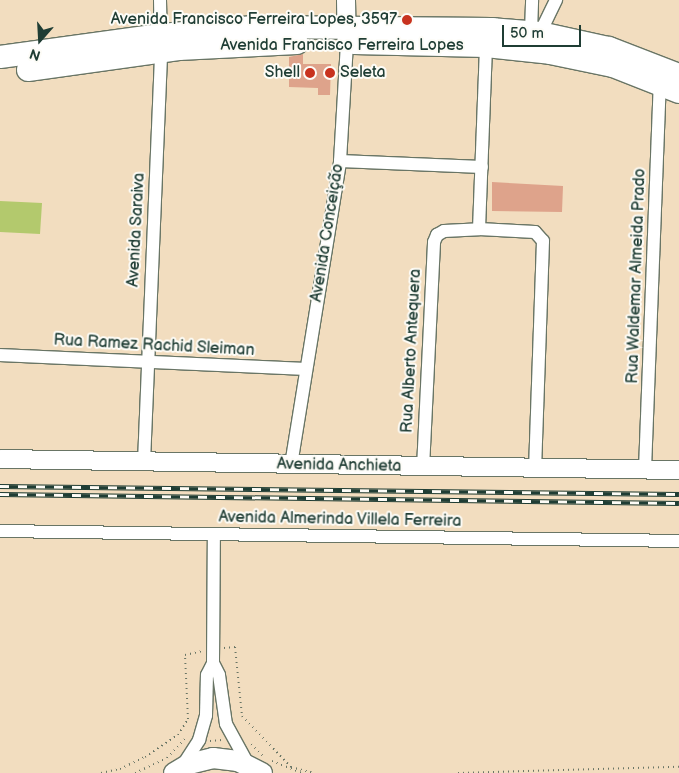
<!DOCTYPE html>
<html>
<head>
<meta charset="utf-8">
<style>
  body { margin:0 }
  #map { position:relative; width:679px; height:773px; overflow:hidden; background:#f2ddbf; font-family:"Balsamiq Sans",sans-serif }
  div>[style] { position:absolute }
  .green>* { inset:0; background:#b3c96d }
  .building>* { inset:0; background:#dea38b }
  .path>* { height:2px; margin-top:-1px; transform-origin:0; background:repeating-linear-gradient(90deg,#697565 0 1px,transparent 0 5px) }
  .roads { filter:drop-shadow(1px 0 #697565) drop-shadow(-1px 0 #697565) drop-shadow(0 1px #697565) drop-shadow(0 -1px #697565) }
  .street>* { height:12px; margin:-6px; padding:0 6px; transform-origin:6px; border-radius:6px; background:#fff }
  .secondary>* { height:18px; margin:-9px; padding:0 9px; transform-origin:9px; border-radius:9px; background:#fff }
  .primary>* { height:20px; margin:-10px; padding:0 10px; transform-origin:10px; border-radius:10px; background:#fff }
  .highway>* { height:22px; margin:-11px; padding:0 11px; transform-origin:11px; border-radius:11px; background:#fff }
  .rail>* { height:5px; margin-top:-2.5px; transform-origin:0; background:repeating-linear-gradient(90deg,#fdfcf7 0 9px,#1f3d34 0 18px); box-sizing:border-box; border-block:1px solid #1f3d34 }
  .dots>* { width:14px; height:14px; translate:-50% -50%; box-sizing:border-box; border:2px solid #fdfcf7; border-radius:50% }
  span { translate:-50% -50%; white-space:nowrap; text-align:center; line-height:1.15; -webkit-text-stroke:4px #fdfcf7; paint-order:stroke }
  .poi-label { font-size:16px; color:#1f3d34 }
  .right { translate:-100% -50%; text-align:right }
  .left { translate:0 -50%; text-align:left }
  .street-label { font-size:16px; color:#1f3d34 }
  .north { position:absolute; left:15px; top:15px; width:50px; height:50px; -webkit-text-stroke:4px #fdfcf7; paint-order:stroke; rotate:199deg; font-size:14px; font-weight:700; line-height:20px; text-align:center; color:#1f3d34 }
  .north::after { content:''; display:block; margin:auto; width:18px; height:22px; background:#1f3d34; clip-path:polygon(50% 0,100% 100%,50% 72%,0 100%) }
  .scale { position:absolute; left:502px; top:25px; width:79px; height:22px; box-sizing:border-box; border:2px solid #1f3d34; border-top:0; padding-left:6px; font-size:15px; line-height:18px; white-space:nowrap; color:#1f3d34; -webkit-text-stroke:4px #fdfcf7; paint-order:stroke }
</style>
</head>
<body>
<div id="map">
  <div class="green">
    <i style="clip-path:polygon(0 201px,42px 203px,40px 234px,0 232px)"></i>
  </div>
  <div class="building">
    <i style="clip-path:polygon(303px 54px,303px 64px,331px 64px,330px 95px,318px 95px,318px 88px,289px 87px,289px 57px)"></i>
    <i style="clip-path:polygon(492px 182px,563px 186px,562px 212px,492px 211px)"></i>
  </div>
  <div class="path">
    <i style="left:224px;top:648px;width:11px;rotate:-5deg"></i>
    <i style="left:235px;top:647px;width:69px;rotate:84.2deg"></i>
    <i style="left:242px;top:716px;width:71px;rotate:46.1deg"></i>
    <i style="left:291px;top:767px;width:24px;rotate:15deg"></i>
    <i style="left:210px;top:741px;width:12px;rotate:-5deg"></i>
    <i style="left:251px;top:744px;width:17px;rotate:45deg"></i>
    <i style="left:272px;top:761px;width:32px;rotate:22deg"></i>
    <i style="left:101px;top:773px;width:19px;rotate:-12deg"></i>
    <i style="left:120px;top:769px;width:28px;rotate:-26deg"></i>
    <i style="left:145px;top:757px;width:40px;rotate:-34deg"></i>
    <i style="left:178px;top:735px;width:19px;rotate:-58deg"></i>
    <i style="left:188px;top:719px;width:64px;rotate:-92.7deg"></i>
    <i style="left:185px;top:655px;width:17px;rotate:-13deg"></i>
    <i style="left:135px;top:773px;width:35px;rotate:-25deg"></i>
    <i style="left:167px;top:758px;width:26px;rotate:-47deg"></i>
    <i style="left:458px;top:773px;width:221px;rotate:-1.6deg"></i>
  </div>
  <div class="roads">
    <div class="street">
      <i style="left:531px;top:32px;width:32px;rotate:-88deg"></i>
      <i style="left:540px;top:33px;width:37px;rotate:-64deg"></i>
      <i style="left:340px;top:161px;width:142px;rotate:2.4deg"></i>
      <i style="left:479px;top:229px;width:183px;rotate:-87.8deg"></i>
      <i style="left:0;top:355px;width:306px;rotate:2.6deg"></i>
      <i style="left:144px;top:462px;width:410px;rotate:-87.6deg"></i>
      <i style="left:161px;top:52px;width:52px;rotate:-91.1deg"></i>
      <i style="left:291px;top:465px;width:308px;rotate:-80.8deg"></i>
      <i style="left:340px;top:161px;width:118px;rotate:-86.6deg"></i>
      <i style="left:423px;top:468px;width:226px;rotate:-87.2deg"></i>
      <i style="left:434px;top:242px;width:8px;rotate:-67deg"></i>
      <i style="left:437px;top:235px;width:8px;rotate:-30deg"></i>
      <i style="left:444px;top:231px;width:35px;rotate:-3deg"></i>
      <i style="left:479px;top:229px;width:56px;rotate:3.1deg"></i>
      <i style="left:535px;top:232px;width:12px;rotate:48deg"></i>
      <i style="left:543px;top:241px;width:229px;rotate:92deg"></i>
      <i style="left:645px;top:469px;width:386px;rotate:-87.8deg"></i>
      <i style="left:0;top:531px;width:679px;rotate:0.84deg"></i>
      <i style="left:213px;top:663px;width:13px;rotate:63deg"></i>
      <i style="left:219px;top:675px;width:49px;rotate:81.9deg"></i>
      <i style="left:226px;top:724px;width:46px;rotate:61.2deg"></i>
      <i style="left:183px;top:765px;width:30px;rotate:-57deg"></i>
      <i style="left:199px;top:740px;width:26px;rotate:-74deg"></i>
      <i style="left:206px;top:715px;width:40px;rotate:-88.6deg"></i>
      <i style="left:207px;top:675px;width:13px;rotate:-63deg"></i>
      <i style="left:213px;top:663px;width:128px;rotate:-89.6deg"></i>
    </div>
    <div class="secondary">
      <i style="left:346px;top:0;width:39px;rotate:89deg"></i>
      <i style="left:0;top:459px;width:679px;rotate:0.93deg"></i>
    </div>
    <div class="primary">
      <i style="left:174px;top:773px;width:17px;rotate:-31deg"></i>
      <i style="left:189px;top:764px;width:25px;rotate:-14deg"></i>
      <i style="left:213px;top:758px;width:25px;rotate:7deg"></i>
      <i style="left:238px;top:761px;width:27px;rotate:27deg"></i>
    </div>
    <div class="highway">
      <i style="left:354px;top:43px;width:132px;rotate:1.3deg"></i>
      <i style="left:486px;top:46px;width:64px;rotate:6.2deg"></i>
      <i style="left:550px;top:53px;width:64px;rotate:11.7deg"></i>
      <i style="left:613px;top:66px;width:71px;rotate:21.5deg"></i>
      <i style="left:0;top:57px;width:162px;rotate:-7.8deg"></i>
      <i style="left:161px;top:35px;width:93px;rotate:-4.9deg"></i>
      <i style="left:254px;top:27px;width:238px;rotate:0.5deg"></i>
      <i style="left:492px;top:29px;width:48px;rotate:4.8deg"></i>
      <i style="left:540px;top:33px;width:71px;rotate:12.3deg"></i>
      <i style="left:609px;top:48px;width:75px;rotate:21.1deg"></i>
      <i style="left:28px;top:70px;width:152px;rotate:-7.9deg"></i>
      <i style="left:179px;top:49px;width:118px;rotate:-2.9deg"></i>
    </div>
  </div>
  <div class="rail">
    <i style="left:0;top:486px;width:679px;rotate:0.68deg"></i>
    <i style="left:0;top:494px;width:679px;rotate:0.76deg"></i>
  </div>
  <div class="dots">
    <i style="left:407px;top:20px;background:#c8321e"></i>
    <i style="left:310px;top:73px;background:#c8321e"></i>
    <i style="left:330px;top:73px;background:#c8321e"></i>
  </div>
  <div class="poi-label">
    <span class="right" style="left:397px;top:20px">Avenida Francisco Ferreira Lopes, 3597</span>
    <span class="right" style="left:300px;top:73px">Shell</span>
    <span class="left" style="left:340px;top:73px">Seleta</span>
  </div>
  <div class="street-label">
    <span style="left:342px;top:46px">Avenida Francisco Ferreira Lopes</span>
    <span style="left:137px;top:230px;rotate:-87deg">Avenida Saraiva</span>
    <span style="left:328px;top:233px;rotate:-81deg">Avenida Conceição</span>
    <span style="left:637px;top:276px;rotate:-88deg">Rua Waldemar Almeida Prado</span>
    <span style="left:154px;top:346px;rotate:3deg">Rua Ramez Rachid Sleiman</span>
    <span style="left:412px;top:351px;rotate:-87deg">Rua Alberto Antequera</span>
    <span style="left:339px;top:466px;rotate:1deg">Avenida Anchieta</span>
    <span style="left:340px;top:520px;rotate:1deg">Avenida Almerinda Villela Ferreira</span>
  </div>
  <div class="north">N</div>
  <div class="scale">50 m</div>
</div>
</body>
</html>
